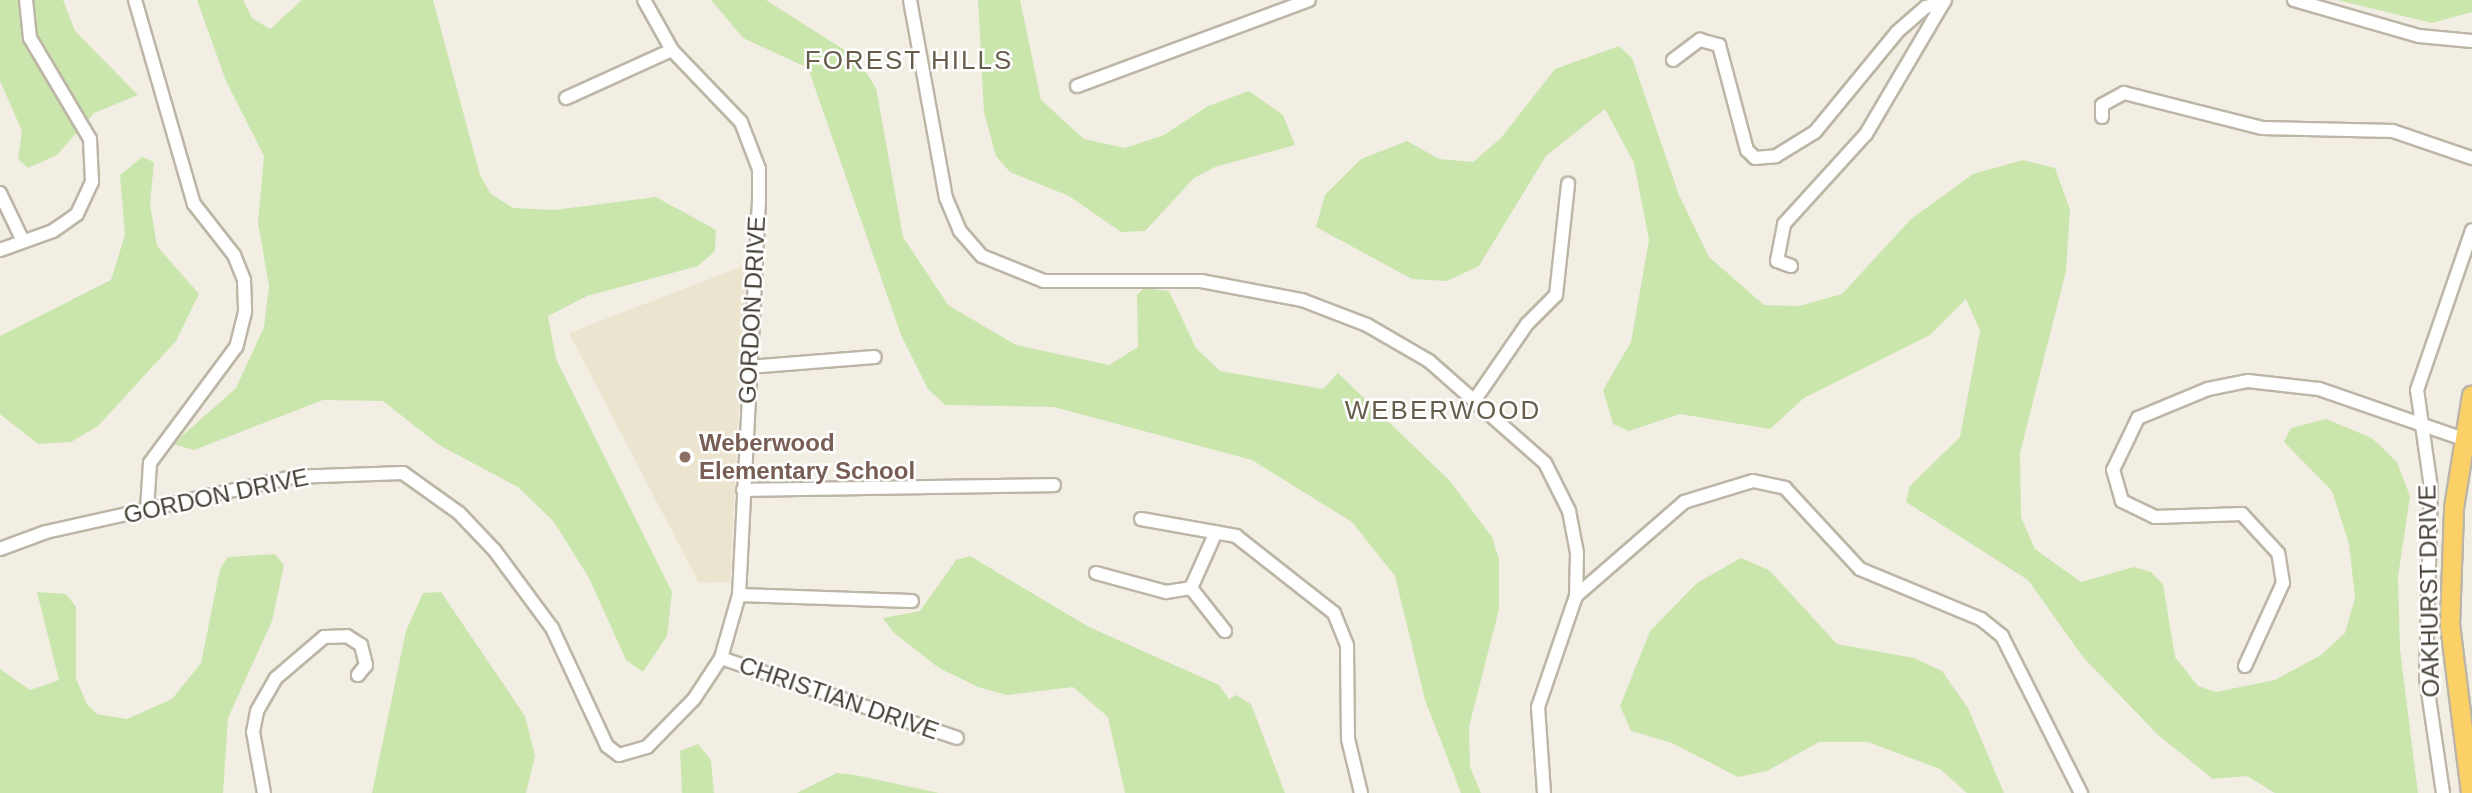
<!DOCTYPE html>
<html>
<head>
<meta charset="utf-8">
<style>
  body { margin:0 }
  #map { position:relative; width:2472px; height:793px; overflow:hidden; background:#f2eee4; font-family:Arial,sans-serif }
  div>[style] { position:absolute }
  .education>* { inset:0; background:#ebe4ce }
  .green>* { inset:0; background:#cae6ad }
  .roads { filter:drop-shadow(2px 0 #bdb6a7) drop-shadow(-2px 0 #bdb6a7) drop-shadow(0 2px #bdb6a7) drop-shadow(0 -2px #bdb6a7) }
  .minor>* { height:12px; margin:-6px; padding:0 6px; transform-origin:6px; border-radius:6px; background:#fff }
  .highway>* { height:18px; margin:-9px; padding:0 9px; transform-origin:9px; border-radius:9px; background:#fbd066 }
  .dots>* { width:19px; height:19px; translate:-50% -50%; box-sizing:border-box; border:4px solid #fff; border-radius:50% }
  span { translate:-50% -50%; white-space:nowrap; text-align:center; line-height:1.15; -webkit-text-stroke:5px #fff; paint-order:stroke }
  .street-label { font-size:24px; color:#443e34 }
  .education-label { font-size:24px; color:#785e54; font-weight:700 }
  .left { translate:0 -50%; text-align:left }
  .neighbourhood-label { font-size:26px; color:#665d4b; letter-spacing:2px }
</style>
</head>
<body>
<div id="map">
  <div class="education">
    <i style="clip-path:polygon(746px 265px,730px 582px,699px 583px,569px 333px)"></i>
  </div>
  <div class="green">
    <i style="clip-path:polygon(0 0,63px 0,75px 31px,138px 95px,94px 113px,57px 155px,28px 168px,18px 159px,22px 131px,0 81px)"></i>
    <i style="clip-path:polygon(197px 0,243px 0,252px 18px,270px 29px,302px 0,433px 0,480px 175px,491px 194px,513px 208px,554px 210px,656px 197px,716px 230px,715px 251px,698px 266px,587px 296px,548px 316px,556px 359px,672px 592px,667px 636px,643px 672px,626px 660px,589px 578px,554px 522px,518px 487px,439px 445px,383px 401px,323px 400px,194px 450px,173px 444px,236px 388px,264px 327px,269px 286px,258px 223px,264px 156px,226px 81px)"></i>
    <i style="clip-path:polygon(711px 0,766px 0,857px 58px,876px 88px,903px 237px,948px 305px,1016px 345px,1109px 365px,1138px 347px,1137px 295px,1144px 288px,1169px 291px,1196px 348px,1220px 371px,1323px 389px,1338px 373px,1450px 481px,1492px 537px,1499px 559px,1499px 609px,1469px 727px,1470px 767px,1481px 793px,1461px 793px,1425px 700px,1395px 576px,1352px 522px,1252px 460px,1054px 407px,945px 405px,928px 389px,901px 335px,808px 68px,743px 38px)"></i>
    <i style="clip-path:polygon(978px 0,1020px 0,1041px 100px,1084px 139px,1125px 148px,1164px 135px,1208px 106px,1249px 91px,1283px 115px,1295px 145px,1215px 167px,1194px 178px,1145px 231px,1121px 232px,1069px 196px,1010px 172px,996px 156px,984px 112px)"></i>
    <i style="clip-path:polygon(2337px 0,2472px 0,2472px 12px,2432px 23px)"></i>
    <i style="clip-path:polygon(1619px 46px,1632px 58px,1679px 195px,1709px 257px,1764px 305px,1799px 306px,1842px 294px,1911px 219px,1973px 174px,2023px 160px,2055px 168px,2070px 210px,2066px 271px,2020px 453px,2021px 517px,2035px 549px,2081px 582px,2134px 567px,2151px 572px,2163px 584px,2175px 657px,2198px 686px,2216px 692px,2275px 680px,2321px 655px,2345px 633px,2355px 598px,2349px 544px,2332px 491px,2284px 442px,2291px 428px,2326px 419px,2372px 438px,2397px 462px,2410px 496px,2398px 577px,2400px 649px,2418px 793px,2275px 793px,2247px 776px,2213px 779px,2158px 735px,2083px 657px,2028px 580px,1906px 502px,1910px 486px,1960px 437px,1980px 331px,1966px 299px,1930px 335px,1804px 398px,1770px 429px,1680px 414px,1629px 431px,1613px 424px,1603px 390px,1631px 342px,1649px 240px,1634px 163px,1605px 109px,1546px 156px,1479px 266px,1447px 281px,1412px 279px,1316px 227px,1325px 195px,1361px 159px,1407px 141px,1439px 159px,1473px 162px,1501px 138px,1555px 69px)"></i>
    <i style="clip-path:polygon(142px 157px,154px 162px,150px 204px,157px 246px,199px 294px,176px 341px,98px 426px,71px 442px,38px 444px,0 414px,0 336px,111px 280px,125px 235px,120px 175px)"></i>
    <i style="clip-path:polygon(275px 554px,284px 565px,272px 621px,228px 718px,223px 793px,0 793px,0 669px,30px 690px,59px 680px,37px 592px,66px 594px,76px 607px,76px 679px,87px 704px,97px 714px,127px 719px,172px 699px,201px 663px,220px 569px,228px 557px)"></i>
    <i style="clip-path:polygon(970px 556px,1089px 627px,1219px 685px,1229px 699px,1236px 695px,1251px 704px,1285px 793px,1125px 793px,1108px 717px,1073px 687px,1007px 695px,978px 687px,939px 668px,893px 632px,883px 618px,920px 611px,956px 560px)"></i>
    <i style="clip-path:polygon(1741px 558px,1769px 570px,1837px 644px,1914px 658px,1942px 671px,1968px 708px,2004px 793px,1967px 793px,1940px 769px,1868px 742px,1819px 742px,1767px 771px,1738px 777px,1672px 743px,1631px 731px,1620px 706px,1650px 631px,1697px 583px)"></i>
    <i style="clip-path:polygon(441px 592px,525px 716px,535px 756px,526px 793px,372px 793px,406px 631px,423px 593px)"></i>
    <i style="clip-path:polygon(698px 744px,711px 760px,714px 793px,682px 793px,680px 751px)"></i>
    <i style="clip-path:polygon(837px 773px,855px 775px,939px 793px,797px 793px)"></i>
  </div>
  <div class="roads">
    <div class="minor">
      <i style="left:135px;top:0;width:212px;rotate:73.9deg"></i>
      <i style="left:194px;top:204px;width:65px;rotate:51.9deg"></i>
      <i style="left:234px;top:255px;width:27px;rotate:68deg"></i>
      <i style="left:244px;top:280px;width:32px;rotate:88deg"></i>
      <i style="left:245px;top:312px;width:36px;rotate:104deg"></i>
      <i style="left:236px;top:347px;width:144px;rotate:126.6deg"></i>
      <i style="left:150px;top:463px;width:46px;rotate:93.7deg"></i>
      <i style="left:910px;top:0;width:201px;rotate:79.7deg"></i>
      <i style="left:946px;top:198px;width:36px;rotate:67deg"></i>
      <i style="left:960px;top:231px;width:33px;rotate:49deg"></i>
      <i style="left:982px;top:256px;width:67px;rotate:22deg"></i>
      <i style="left:1044px;top:281px;width:157px"></i>
      <i style="left:1201px;top:281px;width:103px;rotate:10.7deg"></i>
      <i style="left:1302px;top:300px;width:70px;rotate:21deg"></i>
      <i style="left:1367px;top:325px;width:72px;rotate:30.1deg"></i>
      <i style="left:1429px;top:361px;width:154px;rotate:41.3deg"></i>
      <i style="left:1545px;top:463px;width:54px;rotate:63.4deg"></i>
      <i style="left:1569px;top:511px;width:43px;rotate:79.2deg"></i>
      <i style="left:1577px;top:553px;width:43px;rotate:91.3deg"></i>
      <i style="left:1576px;top:596px;width:117px;rotate:108.9deg"></i>
      <i style="left:1538px;top:707px;width:86px;rotate:86deg"></i>
      <i style="left:2294px;top:0;width:130px;rotate:16.1deg"></i>
      <i style="left:2419px;top:36px;width:53px;rotate:5.4deg"></i>
      <i style="left:1673px;top:60px;width:34px;rotate:-37deg"></i>
      <i style="left:1700px;top:40px;width:20px;rotate:15deg"></i>
      <i style="left:1719px;top:45px;width:109px;rotate:75.1deg"></i>
      <i style="left:1747px;top:150px;width:11px;rotate:45deg"></i>
      <i style="left:1755px;top:158px;width:21px;rotate:-5deg"></i>
      <i style="left:1776px;top:156px;width:46px;rotate:-31.6deg"></i>
      <i style="left:1815px;top:132px;width:129px;rotate:-50.6deg"></i>
      <i style="left:1897px;top:32px;width:38px;rotate:-41deg"></i>
      <i style="left:1926px;top:7px;width:19px;rotate:-16deg"></i>
      <i style="left:1077px;top:86px;width:247px;rotate:-20.3deg"></i>
      <i style="left:566px;top:98px;width:116px;rotate:-24.4deg"></i>
      <i style="left:2102px;top:117px;width:12px;rotate:-90deg"></i>
      <i style="left:2102px;top:105px;width:25px;rotate:-29deg"></i>
      <i style="left:2124px;top:93px;width:142px;rotate:14.2deg"></i>
      <i style="left:2262px;top:128px;width:131px;rotate:1.3deg"></i>
      <i style="left:2393px;top:131px;width:83px;rotate:18.9deg"></i>
      <i style="left:0;top:193px;width:53px;rotate:64.4deg"></i>
      <i style="left:0;top:250px;width:56px;rotate:-19.7deg"></i>
      <i style="left:53px;top:231px;width:29px;rotate:-35deg"></i>
      <i style="left:77px;top:214px;width:35px;rotate:-65deg"></i>
      <i style="left:92px;top:182px;width:43px;rotate:-92.7deg"></i>
      <i style="left:90px;top:139px;width:117px;rotate:-120.7deg"></i>
      <i style="left:30px;top:38px;width:38px;rotate:-96deg"></i>
      <i style="left:1791px;top:266px;width:15px;rotate:-160deg"></i>
      <i style="left:1777px;top:261px;width:38px;rotate:-79deg"></i>
      <i style="left:1784px;top:224px;width:122px;rotate:-47.7deg"></i>
      <i style="left:1866px;top:134px;width:156px;rotate:-59.5deg"></i>
      <i style="left:748px;top:367px;width:127px;rotate:-4.5deg"></i>
      <i style="left:1476px;top:398px;width:90px;rotate:-55.4deg"></i>
      <i style="left:1527px;top:324px;width:41px;rotate:-45deg"></i>
      <i style="left:1556px;top:295px;width:112px;rotate:-83.8deg"></i>
      <i style="left:743px;top:490px;width:311px;rotate:-0.9deg"></i>
      <i style="left:1141px;top:519px;width:97px;rotate:10.1deg"></i>
      <i style="left:1236px;top:536px;width:125px;rotate:38.2deg"></i>
      <i style="left:1334px;top:613px;width:35px;rotate:68deg"></i>
      <i style="left:1347px;top:646px;width:93px;rotate:89.4deg"></i>
      <i style="left:1348px;top:739px;width:56px;rotate:76.5deg"></i>
      <i style="left:0;top:549px;width:49px;rotate:-20.3deg"></i>
      <i style="left:46px;top:532px;width:252px;rotate:-12.6deg"></i>
      <i style="left:292px;top:477px;width:111px;rotate:-2.1deg"></i>
      <i style="left:403px;top:473px;width:69px;rotate:35.5deg"></i>
      <i style="left:459px;top:513px;width:52px;rotate:46.5deg"></i>
      <i style="left:495px;top:551px;width:96px;rotate:53.5deg"></i>
      <i style="left:552px;top:628px;width:130px;rotate:65deg"></i>
      <i style="left:607px;top:746px;width:15px;rotate:37deg"></i>
      <i style="left:619px;top:755px;width:29px;rotate:-16deg"></i>
      <i style="left:647px;top:747px;width:67px;rotate:-45.6deg"></i>
      <i style="left:694px;top:699px;width:49px;rotate:-56.6deg"></i>
      <i style="left:721px;top:658px;width:66px;rotate:-74.1deg"></i>
      <i style="left:739px;top:595px;width:395px;rotate:-87.1deg"></i>
      <i style="left:759px;top:201px;width:32px;rotate:-90deg"></i>
      <i style="left:759px;top:169px;width:50px;rotate:-111deg"></i>
      <i style="left:741px;top:122px;width:100px;rotate:-133.8deg"></i>
      <i style="left:672px;top:50px;width:57px;rotate:-119.2deg"></i>
      <i style="left:1096px;top:573px;width:73px;rotate:15.2deg"></i>
      <i style="left:1166px;top:592px;width:25px;rotate:-9deg"></i>
      <i style="left:1191px;top:588px;width:61px;rotate:-65.9deg"></i>
      <i style="left:1191px;top:588px;width:55px;rotate:51.7deg"></i>
      <i style="left:739px;top:595px;width:173px;rotate:2deg"></i>
      <i style="left:1576px;top:596px;width:143px;rotate:-41deg"></i>
      <i style="left:1684px;top:502px;width:72px;rotate:-16.9deg"></i>
      <i style="left:1753px;top:481px;width:33px;rotate:12deg"></i>
      <i style="left:1785px;top:488px;width:110px;rotate:47.2deg"></i>
      <i style="left:1860px;top:569px;width:131px;rotate:22.5deg"></i>
      <i style="left:1981px;top:619px;width:27px;rotate:39deg"></i>
      <i style="left:2002px;top:636px;width:176px;rotate:63.3deg"></i>
      <i style="left:721px;top:658px;width:249px;rotate:18.7deg"></i>
      <i style="left:2245px;top:666px;width:91px;rotate:-65.4deg"></i>
      <i style="left:2283px;top:583px;width:30px;rotate:-99deg"></i>
      <i style="left:2278px;top:553px;width:53px;rotate:-132.7deg"></i>
      <i style="left:2242px;top:514px;width:87px;rotate:178deg"></i>
      <i style="left:2155px;top:517px;width:37px;rotate:-154deg"></i>
      <i style="left:2122px;top:501px;width:32px;rotate:-106deg"></i>
      <i style="left:2113px;top:470px;width:58px;rotate:-64.3deg"></i>
      <i style="left:2138px;top:418px;width:76px;rotate:-22.5deg"></i>
      <i style="left:2208px;top:389px;width:41px;rotate:-11.3deg"></i>
      <i style="left:2248px;top:381px;width:71px;rotate:6.4deg"></i>
      <i style="left:2319px;top:389px;width:162px;rotate:19.1deg"></i>
      <i style="left:264px;top:793px;width:62px;rotate:-100.2deg"></i>
      <i style="left:253px;top:732px;width:21px;rotate:-79deg"></i>
      <i style="left:257px;top:711px;width:38px;rotate:-60deg"></i>
      <i style="left:276px;top:678px;width:63px;rotate:-40.5deg"></i>
      <i style="left:324px;top:637px;width:23px;rotate:-2deg"></i>
      <i style="left:347px;top:636px;width:17px;rotate:33deg"></i>
      <i style="left:361px;top:645px;width:21px;rotate:76deg"></i>
      <i style="left:366px;top:665px;width:13px;rotate:129deg"></i>
      <i style="left:2443px;top:793px;width:116px;rotate:-98.4deg"></i>
      <i style="left:2426px;top:678px;width:190px;rotate:-88.5deg"></i>
      <i style="left:2431px;top:488px;width:99px;rotate:-98.1deg"></i>
      <i style="left:2417px;top:390px;width:169px;rotate:-71deg"></i>
    </div>
    <div class="highway">
      <i style="left:2471px;top:793px;width:169px;rotate:-97.1deg"></i>
      <i style="left:2450px;top:625px;width:117px;rotate:-88deg"></i>
      <i style="left:2454px;top:508px;width:114px;rotate:-80.9deg"></i>
    </div>
  </div>
  <div class="dots">
    <i style="left:685px;top:457px;background:#8d6e63"></i>
  </div>
  <div class="street-label">
    <span style="left:752px;top:310px;rotate:-87deg">GORDON DRIVE</span>
    <span style="left:216px;top:496px;rotate:-12deg">GORDON DRIVE</span>
    <span style="left:2429px;top:591px;rotate:-91deg">OAKHURST DRIVE</span>
    <span style="left:839px;top:698px;rotate:19deg">CHRISTIAN DRIVE</span>
  </div>
  <div class="education-label">
    <span class="left" style="left:699px;top:457px">Weberwood<br>Elementary School</span>
  </div>
  <div class="neighbourhood-label">
    <span style="left:909px;top:61px">FOREST HILLS</span>
    <span style="left:1443px;top:411px">WEBERWOOD</span>
  </div>
</div>
</body>
</html>
